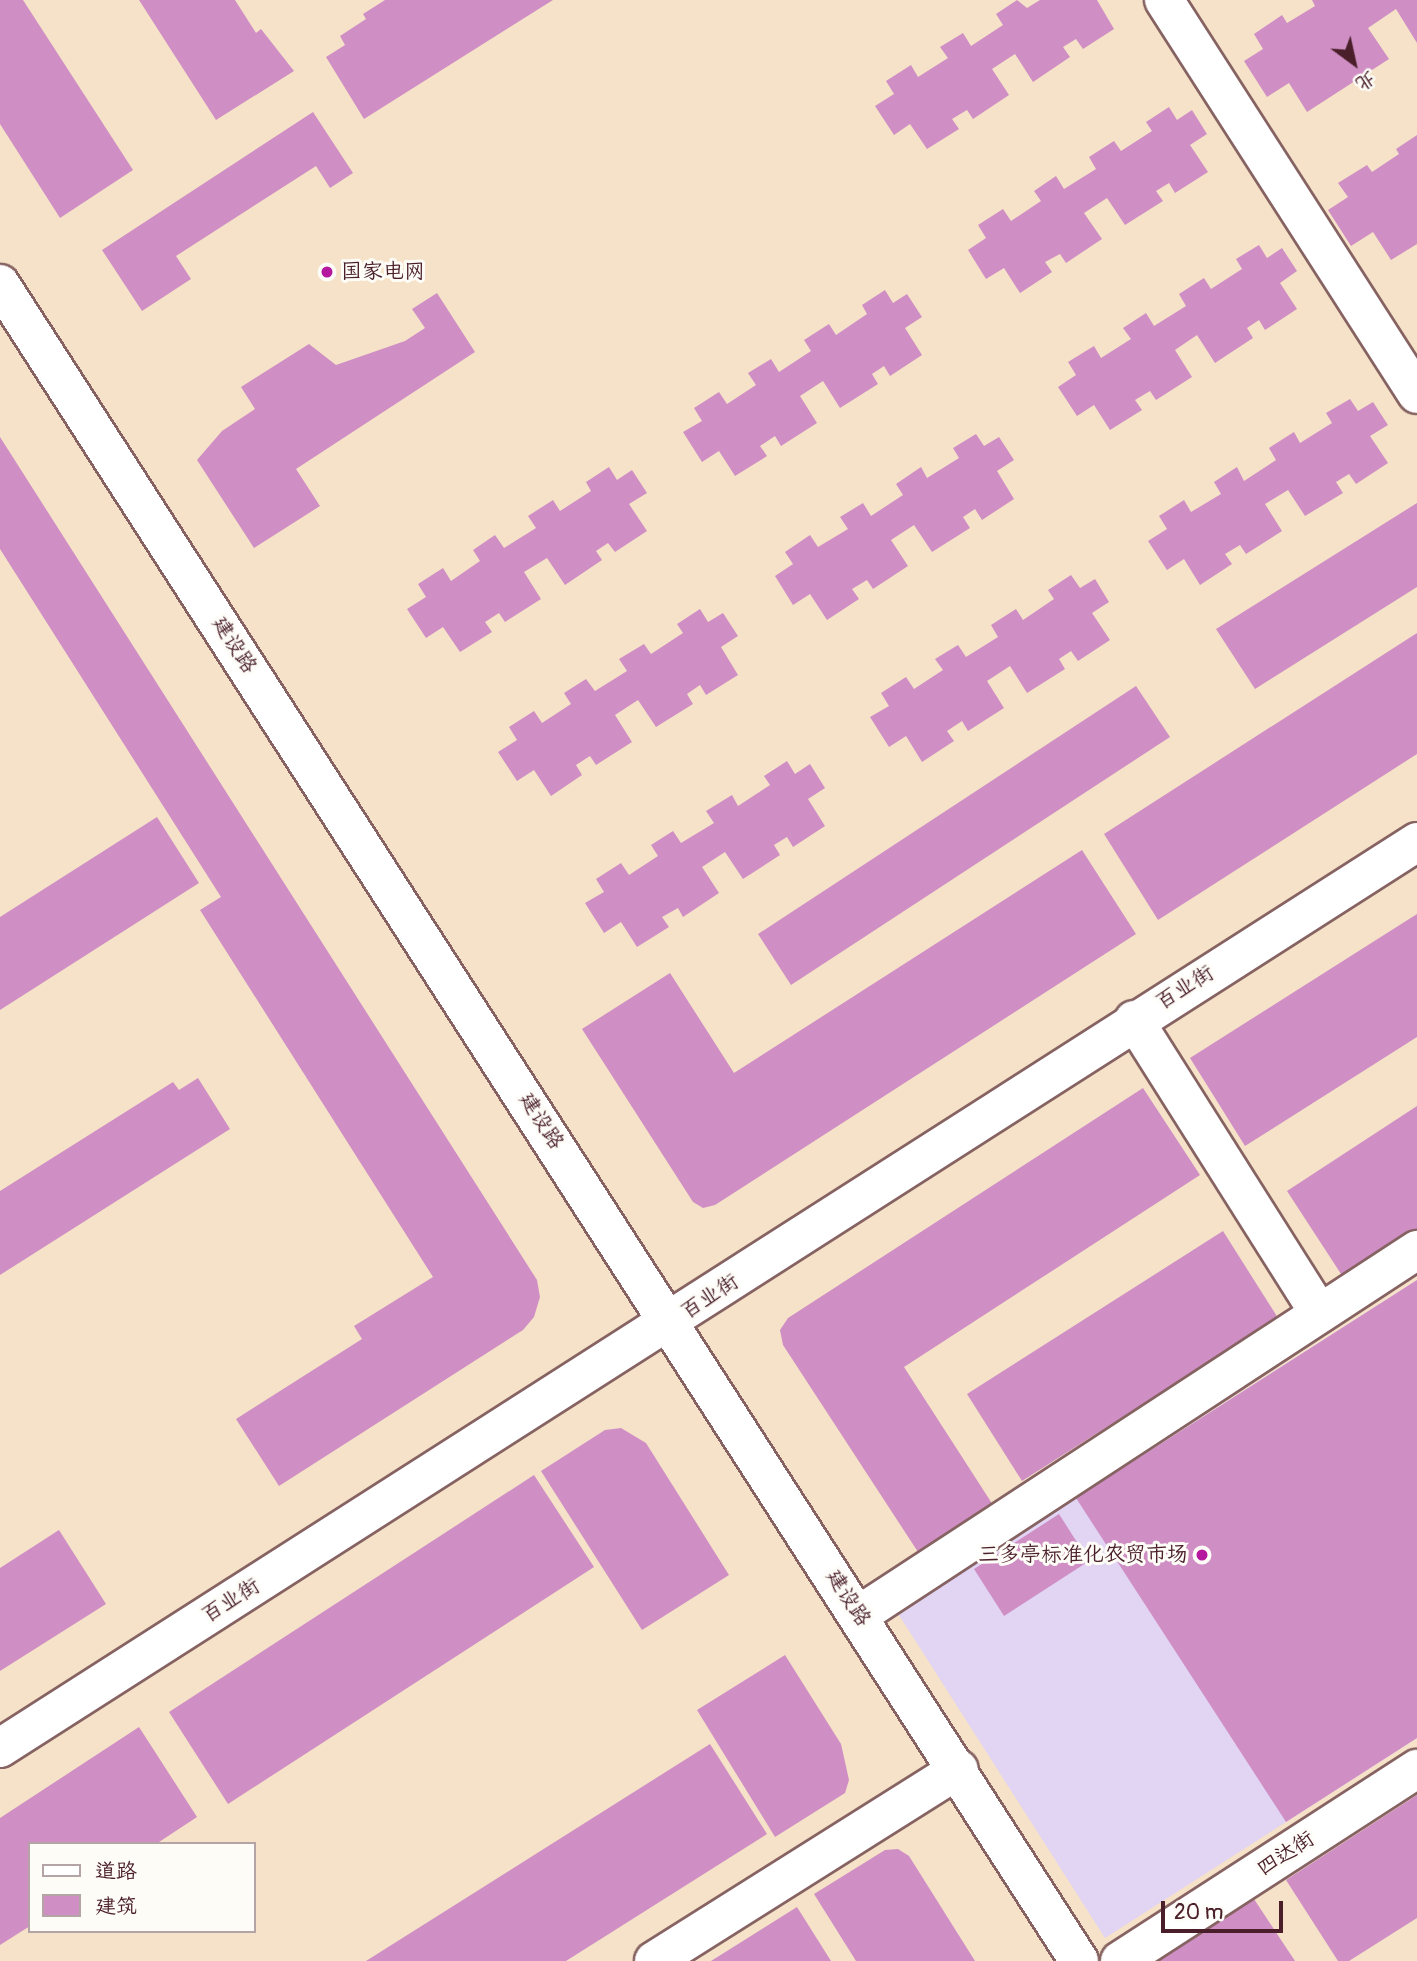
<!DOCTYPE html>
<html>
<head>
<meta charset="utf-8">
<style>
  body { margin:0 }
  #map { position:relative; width:1417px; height:1961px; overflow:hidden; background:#f5e2c8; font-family:Pangolin,"LXGW WenKai TC",sans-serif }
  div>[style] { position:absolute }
  .built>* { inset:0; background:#e2d4f3 }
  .building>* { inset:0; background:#cf8fc4 }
  .roads { filter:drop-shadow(2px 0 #866362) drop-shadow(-2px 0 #866362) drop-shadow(0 2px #866362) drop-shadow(0 -2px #866362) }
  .minor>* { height:38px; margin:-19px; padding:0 19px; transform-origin:19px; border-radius:19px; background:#fff }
  .dots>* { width:19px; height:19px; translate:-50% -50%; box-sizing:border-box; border:4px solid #fdfcf7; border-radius:50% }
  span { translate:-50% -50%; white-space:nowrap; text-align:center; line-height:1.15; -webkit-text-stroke:6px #fdfcf7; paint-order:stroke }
  .poi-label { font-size:21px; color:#4a1f2b }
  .left { translate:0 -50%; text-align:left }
  .right { translate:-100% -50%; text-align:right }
  .street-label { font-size:21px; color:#4a1f2b }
  .legend { position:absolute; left:28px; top:1842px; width:228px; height:91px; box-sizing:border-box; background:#fdfcf7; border:2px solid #b5a4a5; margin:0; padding:9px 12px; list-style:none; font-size:21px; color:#4a1f2b }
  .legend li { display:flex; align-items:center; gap:14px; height:35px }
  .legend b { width:35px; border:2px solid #b5a4a5 }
  .north { position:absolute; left:1319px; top:28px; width:70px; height:70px; -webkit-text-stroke:5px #fdfcf7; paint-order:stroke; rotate:147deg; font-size:19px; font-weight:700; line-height:28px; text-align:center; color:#4a1f2b }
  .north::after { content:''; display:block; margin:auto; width:24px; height:32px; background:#4a1f2b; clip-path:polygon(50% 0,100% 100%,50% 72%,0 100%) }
  .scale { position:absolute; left:1161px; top:1901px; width:122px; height:32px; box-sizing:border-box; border:4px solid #4a1f2b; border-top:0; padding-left:9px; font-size:21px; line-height:24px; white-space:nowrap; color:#4a1f2b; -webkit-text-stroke:5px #fdfcf7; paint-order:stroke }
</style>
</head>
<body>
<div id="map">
  <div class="built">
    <i style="clip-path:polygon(1417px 1280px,1417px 1738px,1105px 1938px,897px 1612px)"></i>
  </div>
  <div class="building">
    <i style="clip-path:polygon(0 0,23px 0,133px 170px,60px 218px,0 124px)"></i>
    <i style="clip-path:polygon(139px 0,235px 0,256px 33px,261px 29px,294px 71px,216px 120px)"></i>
    <i style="clip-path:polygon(385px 0,553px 0,364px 119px,326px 57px,345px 45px,340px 36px,366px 19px,363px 14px)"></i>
    <i style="clip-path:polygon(1017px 0,1027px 8px,1040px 0,1097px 0,1114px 29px,1083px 49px,1076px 39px,1063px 47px,1070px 57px,1033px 82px,1015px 54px,992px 69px,1009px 95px,973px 119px,967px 110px,952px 119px,959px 129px,927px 149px,910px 124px,894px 135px,875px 106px,894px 94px,886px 81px,911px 65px,918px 77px,948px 58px,940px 47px,963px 33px,971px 46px,1003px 25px,996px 14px)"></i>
    <i style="clip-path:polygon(1312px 0,1417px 0,1417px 43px,1396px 9px,1368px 28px,1389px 59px,1307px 112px,1289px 83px,1267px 97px,1244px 61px,1263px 49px,1254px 34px,1282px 15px,1287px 23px,1315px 6px)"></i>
    <i style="clip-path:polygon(1169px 107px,1177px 120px,1192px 110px,1207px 134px,1190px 145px,1208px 172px,1175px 193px,1169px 183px,1156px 191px,1163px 201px,1125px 225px,1107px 198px,1084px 213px,1102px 239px,1066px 263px,1060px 254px,1045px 262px,1052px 272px,1020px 293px,1004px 268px,986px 279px,968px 250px,986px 238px,978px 225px,1003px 209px,1011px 221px,1041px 201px,1034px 191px,1056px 176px,1064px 189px,1096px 169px,1089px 157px,1114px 141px,1121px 151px,1152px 131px,1146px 122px)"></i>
    <i style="clip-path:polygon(313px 112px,353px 173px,330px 188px,316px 166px,176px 256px,191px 279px,142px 311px,102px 250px)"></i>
    <i style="clip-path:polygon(1417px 135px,1417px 244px,1391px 260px,1373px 232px,1351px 246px,1328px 210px,1348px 197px,1338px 183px,1367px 165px,1372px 172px,1399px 154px,1396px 149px)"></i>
    <i style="clip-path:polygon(1259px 245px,1267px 258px,1282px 248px,1297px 271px,1280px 283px,1297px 309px,1265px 330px,1259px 320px,1247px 328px,1253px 338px,1215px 363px,1197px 335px,1175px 350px,1192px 377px,1156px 400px,1150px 391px,1135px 400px,1142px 410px,1110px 430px,1094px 405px,1077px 416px,1058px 387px,1076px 375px,1068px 362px,1094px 346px,1101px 358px,1131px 339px,1123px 328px,1146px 313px,1154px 326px,1186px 306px,1179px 294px,1204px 278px,1211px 289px,1242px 269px,1236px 259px)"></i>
    <i style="clip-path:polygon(885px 290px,893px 303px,907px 294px,922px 317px,905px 328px,922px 355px,890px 376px,884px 366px,872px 374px,878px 384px,840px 408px,823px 381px,800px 396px,817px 423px,781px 446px,775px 436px,760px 446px,767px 456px,735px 476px,719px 451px,702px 462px,683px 432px,702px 421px,694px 408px,719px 392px,727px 404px,756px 385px,748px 373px,771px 359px,779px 372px,811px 351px,804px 340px,829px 324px,836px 335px,867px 314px,862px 305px)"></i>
    <i style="clip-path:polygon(437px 293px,475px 352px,296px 469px,320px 506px,254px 548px,197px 460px,222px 431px,255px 409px,241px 387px,309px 344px,336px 365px,405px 341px,425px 328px,412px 309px)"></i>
    <i style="clip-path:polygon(1350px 399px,1358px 411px,1373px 402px,1388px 425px,1370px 436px,1388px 463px,1356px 484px,1349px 474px,1336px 482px,1343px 493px,1305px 516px,1288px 490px,1265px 504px,1282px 531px,1246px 554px,1240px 545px,1225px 554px,1232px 564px,1200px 585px,1184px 559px,1167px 570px,1148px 541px,1167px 529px,1159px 516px,1184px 500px,1191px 512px,1221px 494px,1214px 482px,1237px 467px,1244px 481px,1276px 460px,1269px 448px,1294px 432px,1300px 443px,1332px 423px,1326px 413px)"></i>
    <i style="clip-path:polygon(976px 434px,984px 446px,999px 437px,1014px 460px,997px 471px,1014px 499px,982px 520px,975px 509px,963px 517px,970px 528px,932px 552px,914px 525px,891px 540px,908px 566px,873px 589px,867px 580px,852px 589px,859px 599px,827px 620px,810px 594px,793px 605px,775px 576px,793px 564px,785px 552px,810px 535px,818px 547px,848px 529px,840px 517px,863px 503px,871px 516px,903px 495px,896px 484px,921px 467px,927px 478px,959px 458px,953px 448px)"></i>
    <i style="clip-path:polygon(0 437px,537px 1280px,540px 1297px,534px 1317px,523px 1330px,279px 1486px,236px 1419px,362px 1339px,354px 1326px,433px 1277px,200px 910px,221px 897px,0 549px)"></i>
    <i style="clip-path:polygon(609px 467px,617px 480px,632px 470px,647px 493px,629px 504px,647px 531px,615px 552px,608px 543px,596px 551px,602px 560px,565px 585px,547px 558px,524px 572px,541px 599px,505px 622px,499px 613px,485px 622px,492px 632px,460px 652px,443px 627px,426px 638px,407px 609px,426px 597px,418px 584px,443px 568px,451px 581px,480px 561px,473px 550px,495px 535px,504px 548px,536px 528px,528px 516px,553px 500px,560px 511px,591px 491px,586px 482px)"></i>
    <i style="clip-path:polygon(1417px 503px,1417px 587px,1255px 689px,1216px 629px)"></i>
    <i style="clip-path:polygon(1071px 575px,1080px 588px,1095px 579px,1109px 602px,1092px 613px,1110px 640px,1078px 661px,1071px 651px,1059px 659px,1065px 669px,1027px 693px,1010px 666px,987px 681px,1004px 708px,968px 731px,962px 721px,947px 731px,954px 741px,922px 762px,906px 736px,889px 747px,870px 717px,889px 706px,881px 693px,906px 677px,914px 689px,943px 670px,935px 659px,958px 645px,966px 657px,998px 637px,991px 625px,1016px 609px,1023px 620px,1054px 599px,1048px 590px)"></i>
    <i style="clip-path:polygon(700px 609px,708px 622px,723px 613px,738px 636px,721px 647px,738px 675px,706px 695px,700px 685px,687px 694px,693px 704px,656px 727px,638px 700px,615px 715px,632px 742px,596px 765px,590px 756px,576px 765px,582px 775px,551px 796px,534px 770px,517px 781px,498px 752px,517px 740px,509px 727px,534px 711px,542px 723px,571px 704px,564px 693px,586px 679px,595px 691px,627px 671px,619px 659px,644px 644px,651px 654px,683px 633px,677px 624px)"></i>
    <i style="clip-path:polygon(1417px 633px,1417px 754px,1158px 920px,1104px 834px)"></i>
    <i style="clip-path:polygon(1136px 686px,1170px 737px,791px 985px,758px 934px)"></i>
    <i style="clip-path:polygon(787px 761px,795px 774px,810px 764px,825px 788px,808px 799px,825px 826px,793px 847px,787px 837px,774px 845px,780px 855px,743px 879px,725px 852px,702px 867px,719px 893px,683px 917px,678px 908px,662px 917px,669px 927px,637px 947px,621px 922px,604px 933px,585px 903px,604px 892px,596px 879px,621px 863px,629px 875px,658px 856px,651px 845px,673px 831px,681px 843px,714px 823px,706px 811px,732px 795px,738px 806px,770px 785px,764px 776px)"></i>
    <i style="clip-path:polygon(157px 817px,199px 883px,0 1010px,0 917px)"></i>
    <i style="clip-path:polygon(1082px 850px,1136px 934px,715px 1205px,703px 1208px,693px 1202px,582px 1029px,670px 973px,734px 1073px)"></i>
    <i style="clip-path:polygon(1417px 914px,1417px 1037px,1245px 1146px,1190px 1058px)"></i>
    <i style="clip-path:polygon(198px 1078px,230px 1129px,0 1275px,0 1191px,173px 1082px,179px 1090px)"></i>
    <i style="clip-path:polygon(1143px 1088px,1200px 1175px,904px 1367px,993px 1505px,918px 1552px,783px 1345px,780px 1330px,788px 1318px)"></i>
    <i style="clip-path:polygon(1417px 1106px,1417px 1229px,1343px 1277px,1287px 1191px)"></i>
    <i style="clip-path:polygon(1223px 1231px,1278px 1318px,1022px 1481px,967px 1394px)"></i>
    <i style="clip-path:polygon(1417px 1280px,1417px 1738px,1286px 1822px,1076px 1498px)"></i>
    <i style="clip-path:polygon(621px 1428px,646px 1443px,729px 1575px,642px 1630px,541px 1471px,605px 1430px)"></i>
    <i style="clip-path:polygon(534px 1475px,594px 1567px,228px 1804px,169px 1712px)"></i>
    <i style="clip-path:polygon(1059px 1514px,1089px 1561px,1004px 1616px,974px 1569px)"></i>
    <i style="clip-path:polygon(59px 1530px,106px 1604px,0 1671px,0 1568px)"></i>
    <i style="clip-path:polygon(785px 1655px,841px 1744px,849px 1780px,845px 1793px,775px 1837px,697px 1710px)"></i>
    <i style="clip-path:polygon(139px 1727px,197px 1817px,156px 1844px,30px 1844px,30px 1926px,0 1945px,0 1818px)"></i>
    <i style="clip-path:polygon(710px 1744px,767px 1834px,566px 1961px,366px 1961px)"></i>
    <i style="clip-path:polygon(1417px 1795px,1417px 1918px,1349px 1961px,1338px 1961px,1286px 1880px)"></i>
    <i style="clip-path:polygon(898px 1849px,909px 1856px,975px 1961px,856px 1961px,814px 1894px,885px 1850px)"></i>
    <i style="clip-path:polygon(1250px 1893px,1295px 1961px,1156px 1961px,1154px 1957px)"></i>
    <i style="clip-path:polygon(797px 1907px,831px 1961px,711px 1961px)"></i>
  </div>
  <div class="roads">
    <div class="minor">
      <i style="left:1164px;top:0;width:468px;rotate:57.3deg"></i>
      <i style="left:0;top:284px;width:1994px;rotate:57.24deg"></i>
      <i style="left:1134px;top:1020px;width:347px;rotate:57.7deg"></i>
      <i style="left:859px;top:1615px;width:667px;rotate:-33.19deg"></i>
      <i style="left:0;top:1748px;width:1682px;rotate:-32.59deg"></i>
      <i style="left:654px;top:1961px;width:360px;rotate:-32.2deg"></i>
      <i style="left:1120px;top:1961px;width:354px;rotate:-32.9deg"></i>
    </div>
  </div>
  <div class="dots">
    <i style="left:327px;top:272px;background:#b5179e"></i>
    <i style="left:1202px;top:1555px;background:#b5179e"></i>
  </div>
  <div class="poi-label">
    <span class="left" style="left:341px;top:272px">国家电网</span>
    <span class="right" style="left:1188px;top:1555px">三多亭标准化农贸市场</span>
  </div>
  <div class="street-label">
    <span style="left:234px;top:645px;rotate:57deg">建设路</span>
    <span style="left:1185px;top:988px;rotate:-32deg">百业街</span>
    <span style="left:541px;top:1121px;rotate:57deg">建设路</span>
    <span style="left:710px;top:1297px;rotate:-33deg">百业街</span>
    <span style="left:848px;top:1598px;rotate:57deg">建设路</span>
    <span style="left:231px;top:1601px;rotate:-32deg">百业街</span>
    <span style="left:1286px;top:1854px;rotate:-33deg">四达街</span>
  </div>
  <ul class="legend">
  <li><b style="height:9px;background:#fff"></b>道路</li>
  <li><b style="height:19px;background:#cf8fc4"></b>建筑</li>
  </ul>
  <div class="north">北</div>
  <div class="scale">20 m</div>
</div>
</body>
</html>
